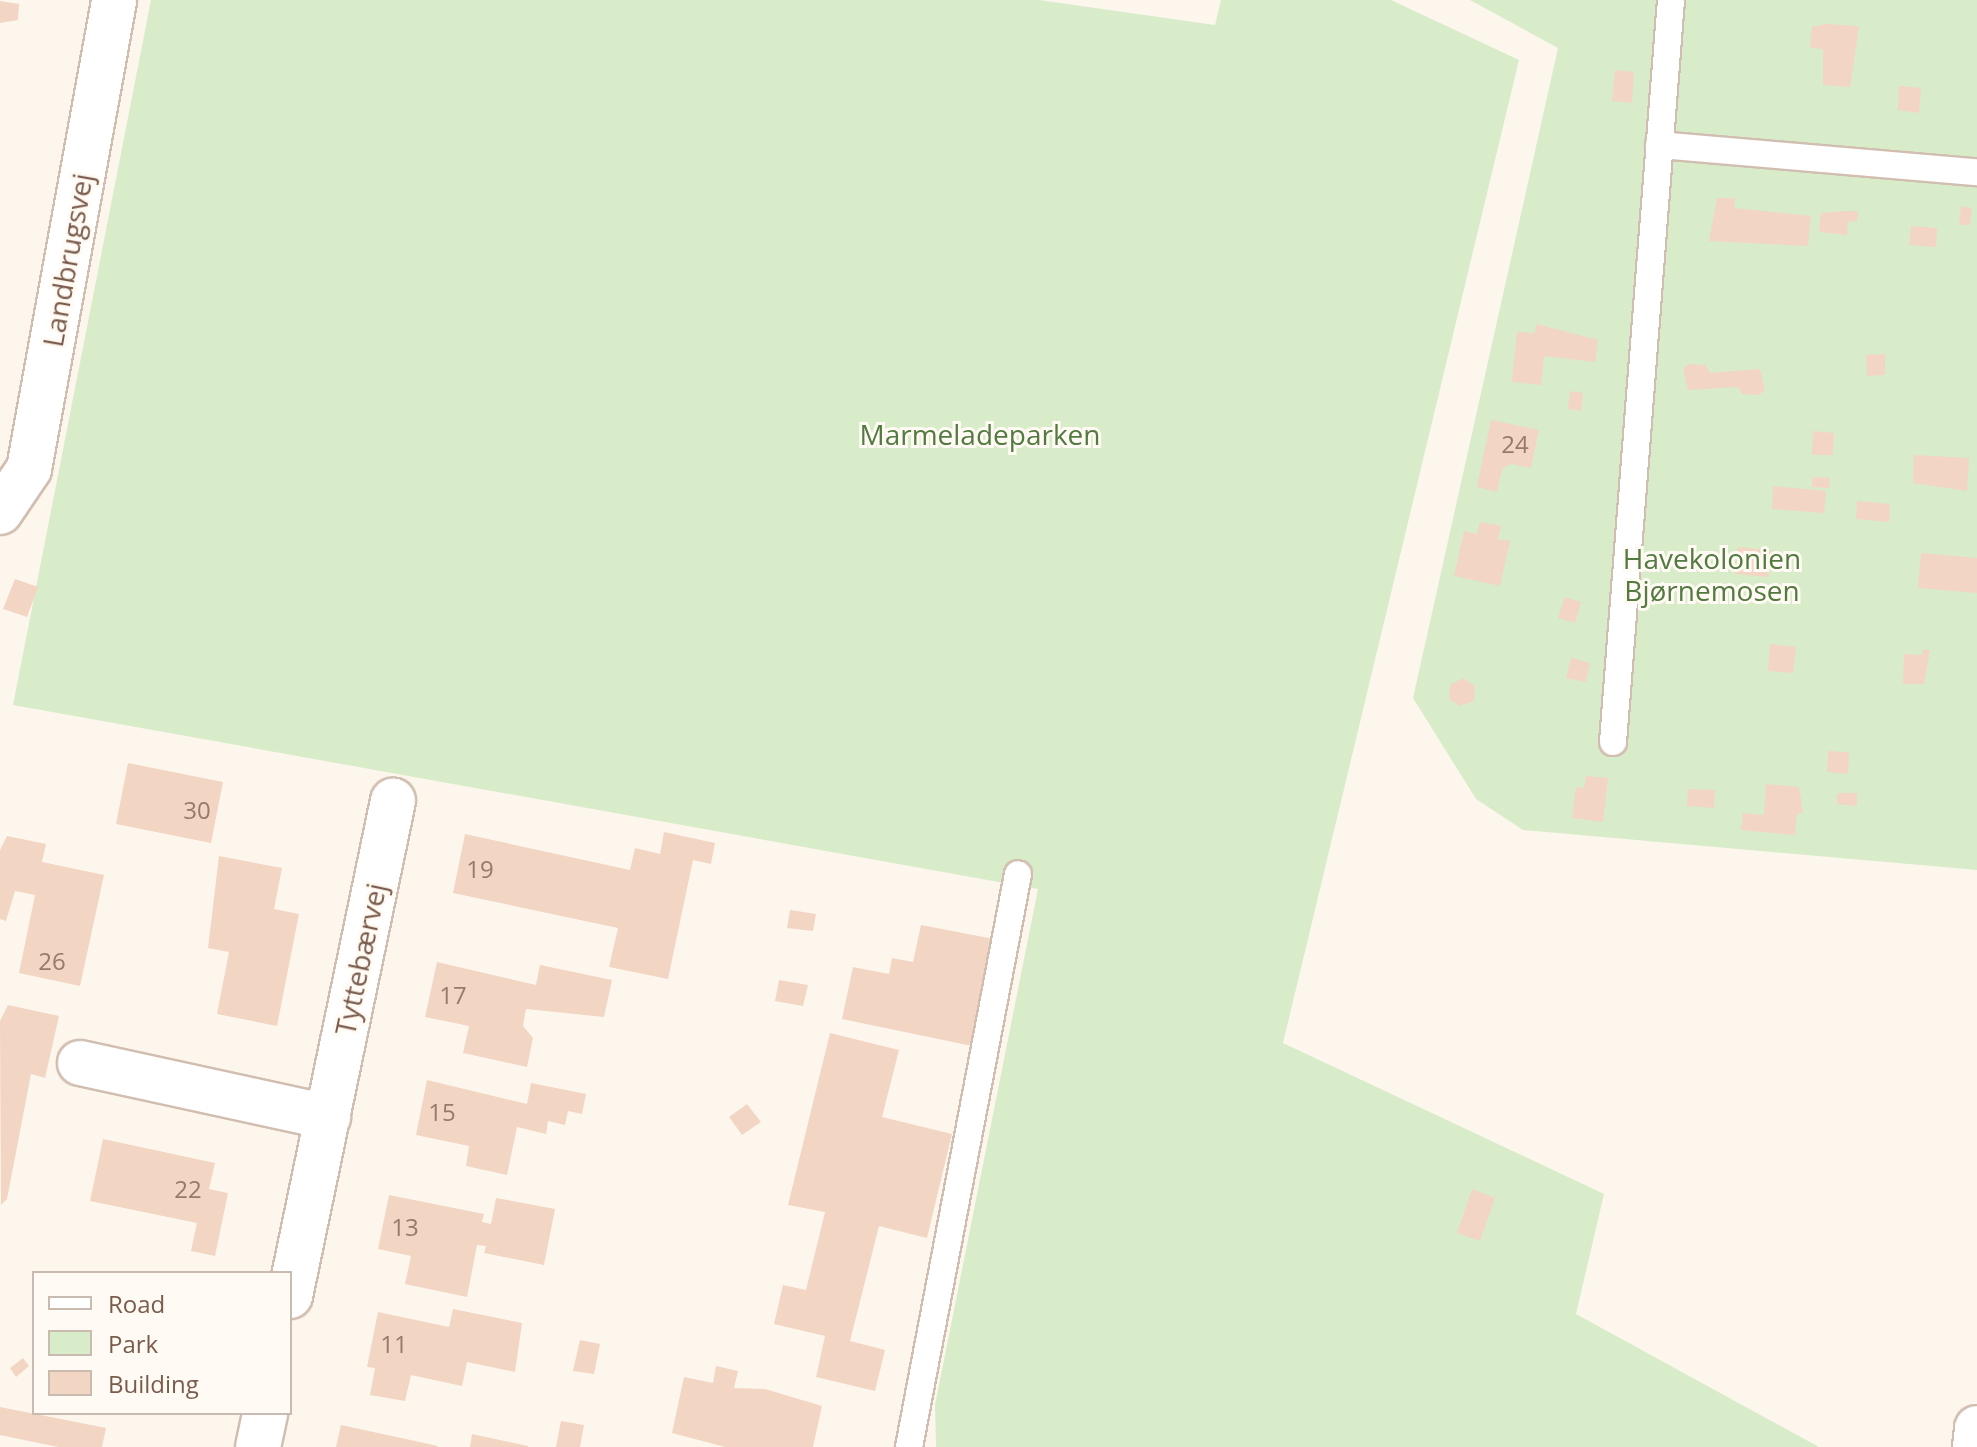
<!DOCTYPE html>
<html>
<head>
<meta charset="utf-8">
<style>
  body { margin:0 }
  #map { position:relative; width:1977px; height:1447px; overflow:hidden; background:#fdf6ec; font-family:"Open Sans",sans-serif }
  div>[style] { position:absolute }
  .green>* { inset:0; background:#d8ecc9 }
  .building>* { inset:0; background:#f3d5c3 }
  .roads { filter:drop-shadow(2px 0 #d1beb0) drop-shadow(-2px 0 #d1beb0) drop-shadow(0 2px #d1beb0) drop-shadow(0 -2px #d1beb0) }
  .service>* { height:26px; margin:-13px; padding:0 13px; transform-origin:13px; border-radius:13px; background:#fff }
  .minor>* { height:44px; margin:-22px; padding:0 22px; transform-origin:22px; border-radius:22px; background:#fff }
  span { translate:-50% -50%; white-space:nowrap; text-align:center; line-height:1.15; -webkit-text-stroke:6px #fffaf3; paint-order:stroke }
  .number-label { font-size:24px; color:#987a6a }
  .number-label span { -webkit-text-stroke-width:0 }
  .street-label { font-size:28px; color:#7a5c4d }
  .park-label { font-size:28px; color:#537a41 }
  .legend { position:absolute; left:32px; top:1271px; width:260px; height:144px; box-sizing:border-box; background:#fffaf3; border:2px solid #cabbb1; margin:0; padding:10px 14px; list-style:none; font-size:24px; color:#7a5c4d }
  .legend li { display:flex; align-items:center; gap:16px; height:40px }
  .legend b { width:40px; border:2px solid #cabbb1 }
</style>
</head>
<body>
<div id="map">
  <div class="green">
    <i style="clip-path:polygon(151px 0,1039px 0,1215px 25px,1221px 0,1391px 0,1519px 60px,1283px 1043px,1604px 1194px,1576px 1314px,1819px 1447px,936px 1447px,935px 1405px,1038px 889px,13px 705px)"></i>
    <i style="clip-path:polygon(1470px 0,1977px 0,1977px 870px,1523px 830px,1476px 799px,1413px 698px,1558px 48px)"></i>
  </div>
  <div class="building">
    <i style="clip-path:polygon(0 1px,19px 4px,18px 20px,0 23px)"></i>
    <i style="clip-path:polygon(1826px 24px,1859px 26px,1850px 87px,1823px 85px,1823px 49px,1810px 48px,1812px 27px)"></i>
    <i style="clip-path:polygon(1615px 70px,1634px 72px,1632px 103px,1612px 101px)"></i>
    <i style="clip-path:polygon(1899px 86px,1921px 88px,1919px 113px,1898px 110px)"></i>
    <i style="clip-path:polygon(1717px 198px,1735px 198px,1734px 208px,1811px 216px,1808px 246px,1709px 241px)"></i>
    <i style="clip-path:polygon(1961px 206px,1972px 208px,1970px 225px,1959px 225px)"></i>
    <i style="clip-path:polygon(1848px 211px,1858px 211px,1857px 222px,1848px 221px,1847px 235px,1819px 232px,1821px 213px)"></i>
    <i style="clip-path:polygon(1911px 226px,1937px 228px,1936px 247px,1909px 245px)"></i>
    <i style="clip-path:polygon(1536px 324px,1598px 340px,1595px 362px,1544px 356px,1541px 385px,1512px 382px,1517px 332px,1535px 333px)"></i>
    <i style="clip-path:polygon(1885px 354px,1885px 375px,1867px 376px,1866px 355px)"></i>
    <i style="clip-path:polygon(1689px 364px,1706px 365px,1710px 373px,1760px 369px,1765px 390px,1759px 395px,1742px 394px,1738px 387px,1688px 390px,1683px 369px)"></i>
    <i style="clip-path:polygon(1570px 391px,1583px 393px,1581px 411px,1568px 409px)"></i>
    <i style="clip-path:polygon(1491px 420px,1539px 430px,1531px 468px,1511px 464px,1502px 469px,1497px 492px,1477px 487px)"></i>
    <i style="clip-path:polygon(1813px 431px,1834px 433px,1833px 455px,1812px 455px)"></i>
    <i style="clip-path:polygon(1914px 455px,1969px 458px,1967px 491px,1913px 483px)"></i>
    <i style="clip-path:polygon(1813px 477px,1830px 478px,1829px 488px,1812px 487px)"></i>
    <i style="clip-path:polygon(1773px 486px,1826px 491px,1824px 513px,1772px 509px)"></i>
    <i style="clip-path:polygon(1857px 501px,1890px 504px,1889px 522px,1856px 519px)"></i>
    <i style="clip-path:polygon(1480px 522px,1501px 526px,1498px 539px,1510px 541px,1500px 586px,1454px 576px,1464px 531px,1477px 534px)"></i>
    <i style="clip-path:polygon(1738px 547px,1771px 550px,1768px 577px,1735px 574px)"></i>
    <i style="clip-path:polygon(1921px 553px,1977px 558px,1977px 593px,1918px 588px)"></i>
    <i style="clip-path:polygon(15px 579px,38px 587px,27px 617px,3px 609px)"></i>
    <i style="clip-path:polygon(1565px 597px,1581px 602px,1575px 623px,1558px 618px)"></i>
    <i style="clip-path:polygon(1770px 644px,1796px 647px,1793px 673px,1768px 671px)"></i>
    <i style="clip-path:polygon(1922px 650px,1930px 650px,1924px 684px,1903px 684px,1904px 654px,1922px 655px)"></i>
    <i style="clip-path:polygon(1571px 658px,1590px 663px,1586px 682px,1566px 678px)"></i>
    <i style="clip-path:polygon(1463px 678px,1475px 686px,1474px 701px,1460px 706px,1449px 699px,1450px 685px)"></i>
    <i style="clip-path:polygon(1828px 751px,1849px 752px,1848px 774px,1827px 772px)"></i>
    <i style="clip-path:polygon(128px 763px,223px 782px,211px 843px,116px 824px)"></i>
    <i style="clip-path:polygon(1586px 776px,1608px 778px,1603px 822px,1572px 818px,1576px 787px,1584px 788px)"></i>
    <i style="clip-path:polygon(1766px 784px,1799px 787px,1803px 813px,1797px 813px,1795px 835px,1741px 830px,1743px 813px,1764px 815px)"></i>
    <i style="clip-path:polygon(1688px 789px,1715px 790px,1714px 808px,1687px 806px)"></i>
    <i style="clip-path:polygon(1837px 793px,1857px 793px,1857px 806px,1837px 804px)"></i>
    <i style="clip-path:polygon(664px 832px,715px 843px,711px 864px,693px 860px,668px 979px,609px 967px,618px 928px,453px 893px,465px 834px,630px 870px,635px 848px,660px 854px)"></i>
    <i style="clip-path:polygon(7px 836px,46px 844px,42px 862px,104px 875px,80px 986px,19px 973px,35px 895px,15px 891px,6px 921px,0 919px,0 850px)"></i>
    <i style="clip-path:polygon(219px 856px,282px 868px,274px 909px,299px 914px,277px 1026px,217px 1014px,229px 952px,208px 948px)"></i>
    <i style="clip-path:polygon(790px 910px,816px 914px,813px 931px,787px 928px)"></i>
    <i style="clip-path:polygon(921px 925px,994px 939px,972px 1046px,842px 1019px,853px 967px,889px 974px,892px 958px,913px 962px)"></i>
    <i style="clip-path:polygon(437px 962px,536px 985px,540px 965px,612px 980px,604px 1017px,526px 1009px,523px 1026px,533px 1038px,527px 1067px,463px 1053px,469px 1026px,425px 1017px)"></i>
    <i style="clip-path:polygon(779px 980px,808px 985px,803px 1006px,775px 1001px)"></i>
    <i style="clip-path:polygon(8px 1005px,59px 1016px,45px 1078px,31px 1074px,7px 1199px,1px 1205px,0 1021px)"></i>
    <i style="clip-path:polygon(830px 1033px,899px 1050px,882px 1117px,952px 1134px,927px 1238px,879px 1226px,850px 1341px,885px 1350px,875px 1391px,816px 1377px,825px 1336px,774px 1324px,783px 1285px,806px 1290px,825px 1212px,788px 1205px)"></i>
    <i style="clip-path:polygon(427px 1080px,527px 1104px,531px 1083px,586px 1094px,582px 1114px,568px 1111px,565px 1125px,548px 1121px,546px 1134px,517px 1127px,507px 1175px,466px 1166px,469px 1146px,416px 1135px)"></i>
    <i style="clip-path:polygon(747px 1104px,761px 1122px,742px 1135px,729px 1117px)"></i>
    <i style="clip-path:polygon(103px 1139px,215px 1163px,209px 1189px,228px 1193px,215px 1256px,191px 1251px,197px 1223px,90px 1201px)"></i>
    <i style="clip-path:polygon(1472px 1189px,1495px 1198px,1480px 1241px,1457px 1233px)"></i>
    <i style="clip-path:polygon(389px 1195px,484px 1214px,482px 1222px,491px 1224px,496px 1198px,555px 1209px,544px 1265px,484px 1253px,486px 1246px,477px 1245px,467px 1297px,405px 1284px,411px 1256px,378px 1249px)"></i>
    <i style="clip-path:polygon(453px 1309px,522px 1323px,515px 1372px,467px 1362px,462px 1386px,411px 1375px,405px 1401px,370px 1395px,375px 1368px,367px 1367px,378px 1312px,449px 1327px)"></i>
    <i style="clip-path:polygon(580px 1340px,600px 1344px,594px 1374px,573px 1371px)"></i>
    <i style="clip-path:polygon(23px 1358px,29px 1366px,16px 1377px,10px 1368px)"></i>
    <i style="clip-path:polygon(716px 1366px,738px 1371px,734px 1388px,765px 1389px,822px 1406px,813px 1447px,725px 1447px,672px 1433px,684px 1377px,713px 1383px)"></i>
    <i style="clip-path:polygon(0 1407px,106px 1428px,102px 1447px,58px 1447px,0 1435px)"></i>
    <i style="clip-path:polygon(561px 1421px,584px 1425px,580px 1447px,556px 1447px)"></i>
    <i style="clip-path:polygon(341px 1425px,438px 1446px,437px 1447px,336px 1447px)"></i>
    <i style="clip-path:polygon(472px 1434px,528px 1446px,528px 1447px,470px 1447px)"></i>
  </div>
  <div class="roads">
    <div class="service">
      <i style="left:1659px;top:145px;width:319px;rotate:4.9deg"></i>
      <i style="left:1613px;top:742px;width:744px;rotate:-85.53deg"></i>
      <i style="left:909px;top:1447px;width:583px;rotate:-79.23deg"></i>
    </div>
    <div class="minor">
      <i style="left:0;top:512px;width:52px;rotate:-56deg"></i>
      <i style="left:29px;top:469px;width:477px;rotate:-79.7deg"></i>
      <i style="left:80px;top:1063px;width:254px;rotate:12.3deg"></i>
      <i style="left:290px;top:1296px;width:506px;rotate:-78.25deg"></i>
      <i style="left:258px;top:1447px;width:35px;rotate:-78deg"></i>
      <i style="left:1975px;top:1447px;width:19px;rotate:-84deg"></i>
    </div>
  </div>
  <div class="number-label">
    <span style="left:1515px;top:444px">24</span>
    <span style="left:197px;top:810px">30</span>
    <span style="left:480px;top:869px">19</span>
    <span style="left:52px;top:961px">26</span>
    <span style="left:453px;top:995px">17</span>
    <span style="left:442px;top:1112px">15</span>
    <span style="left:188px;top:1189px">22</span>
    <span style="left:405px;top:1227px">13</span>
    <span style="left:394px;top:1344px">11</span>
  </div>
  <div class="street-label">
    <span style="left:67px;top:260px;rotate:-80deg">Landbrugsvej</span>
    <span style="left:360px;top:959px;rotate:-78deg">Tyttebærvej</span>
  </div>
  <div class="park-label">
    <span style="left:980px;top:434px">Marmeladeparken</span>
    <span style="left:1712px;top:574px">Havekolonien<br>Bjørnemosen</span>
  </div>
  <ul class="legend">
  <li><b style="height:10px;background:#fff"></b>Road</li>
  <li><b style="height:22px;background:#d8ecc9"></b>Park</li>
  <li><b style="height:22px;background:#f3d5c3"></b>Building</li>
  </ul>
</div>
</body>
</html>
